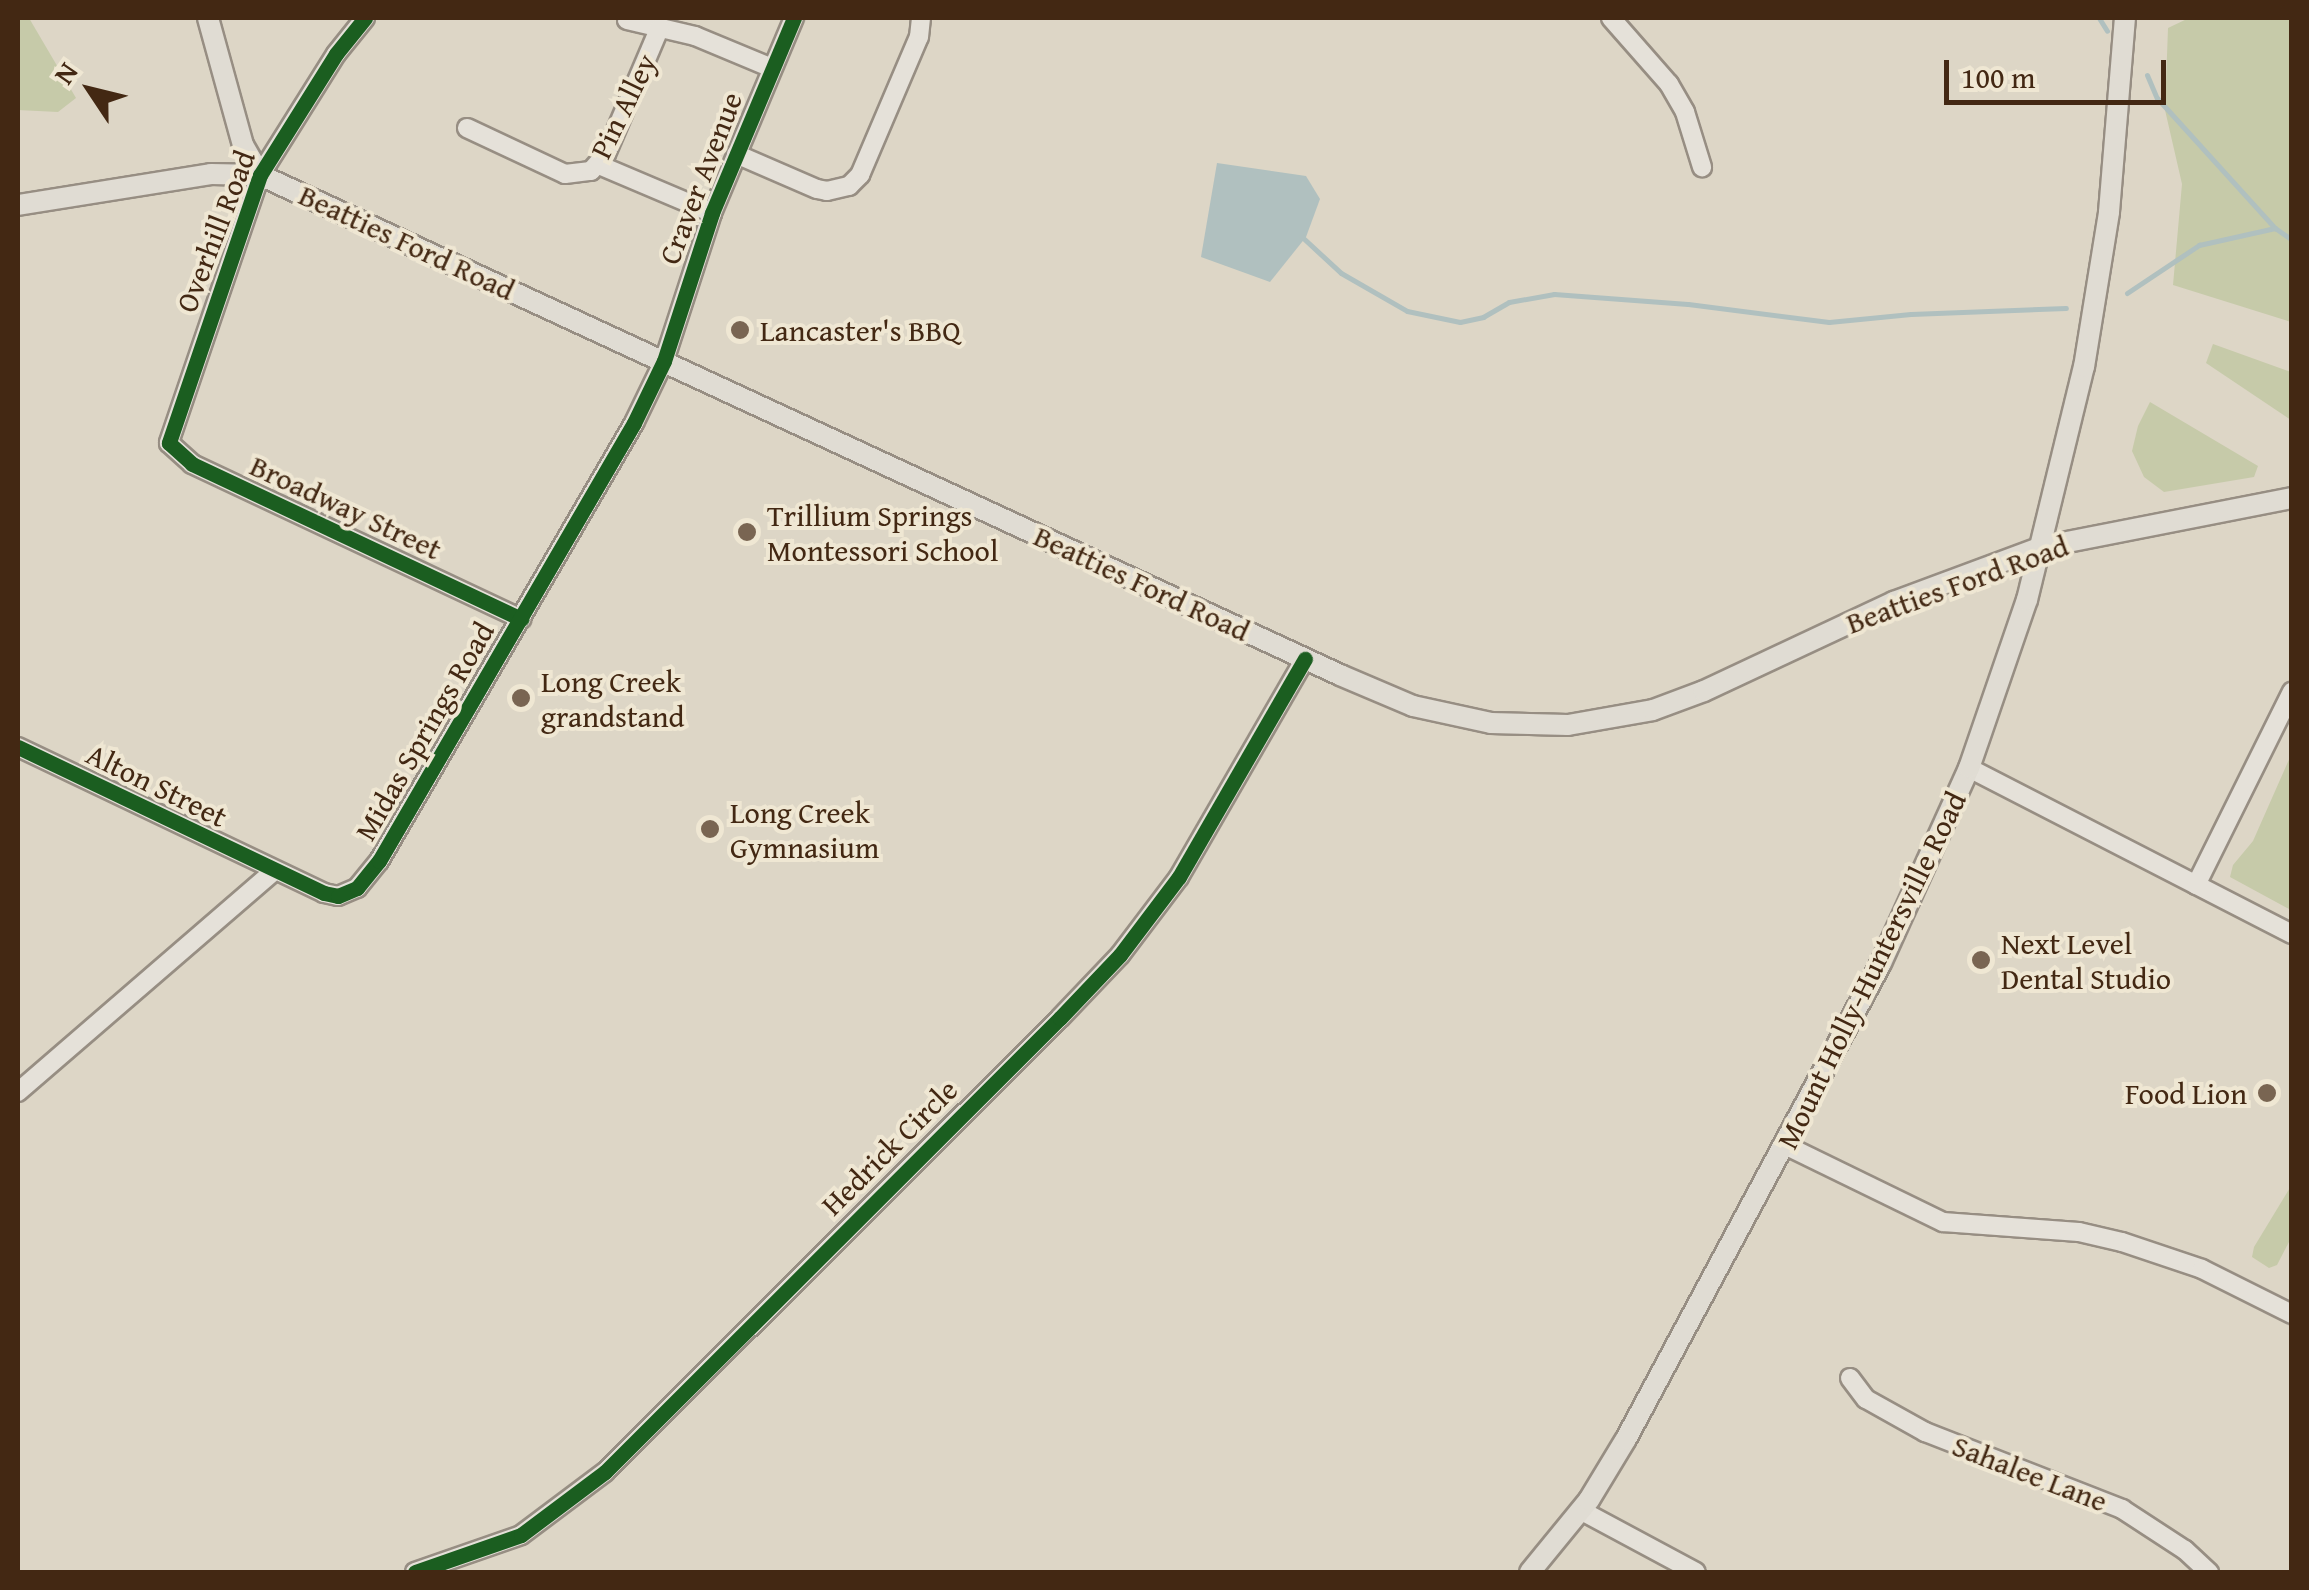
<!DOCTYPE html>
<html>
<head>
<meta charset="utf-8">
<style>
  body { margin:0 }
  #map { position:relative; width:2309px; height:1590px; overflow:hidden; background:#ddd6c6; font-family:"Gentium Book Plus",serif }
  div>[style] { position:absolute }
  .green>* { inset:0; background:#c6caa9 }
  .water>* { inset:0; background:#b0c0bf }
  .stream>* { height:5px; margin:-2.5px; padding:0 2.5px; transform-origin:2.5px; border-radius:2.5px; background:#b0c0bf }
  .roads { filter:drop-shadow(2px 0 #978e83) drop-shadow(-2px 0 #978e83) drop-shadow(0 2px #978e83) drop-shadow(0 -2px #978e83) }
  .minor>* { height:18px; margin:-9px; padding:0 9px; transform-origin:9px; border-radius:9px; background:#e5e1d9 }
  .major>* { height:20px; margin:-10px; padding:0 10px; transform-origin:10px; border-radius:10px; background:#e0dcd3 }
  .cycleway>* { height:15px; margin:-7.5px; padding:0 7.5px; transform-origin:7.5px; border-radius:7.5px; background:#1b5e20 }
  .dots>* { width:28px; height:28px; translate:-50% -50%; box-sizing:border-box; border:5px solid #efe7d3; border-radius:50% }
  span { translate:-50% -50%; white-space:nowrap; text-align:center; line-height:1.15; -webkit-text-stroke:8px #efe7d3; paint-order:stroke }
  .street-label { font-size:30px; color:#432813 }
  .poi-label { font-size:30px; color:#432813 }
  .left { translate:0 -50%; text-align:left }
  .right { translate:-100% -50%; text-align:right }
  .frame { position:absolute; inset:0; border:20px solid #432813; pointer-events:none }
  .north { position:absolute; left:40px; top:40px; width:100px; height:100px; -webkit-text-stroke:8px #efe7d3; paint-order:stroke; rotate:305deg; font-size:28px; font-weight:700; line-height:40px; text-align:center; color:#432813 }
  .north::after { content:''; display:block; margin:auto; width:35px; height:45px; background:#432813; clip-path:polygon(50% 0,100% 100%,50% 72%,0 100%) }
  .scale { position:absolute; left:1944px; top:60px; width:222px; height:45px; box-sizing:border-box; border:5px solid #432813; border-top:0; padding-left:12px; font-size:30px; line-height:35px; white-space:nowrap; color:#432813; -webkit-text-stroke:8px #efe7d3; paint-order:stroke }
</style>
</head>
<body>
<div id="map">
  <div class="green">
    <i style="clip-path:polygon(18px 18px,29px 18px,76px 98px,58px 112px,18px 110px)"></i>
    <i style="clip-path:polygon(2189px 18px,2291px 18px,2291px 322px,2173px 285px,2182px 184px,2165px 110px,2168px 28px)"></i>
    <i style="clip-path:polygon(2213px 344px,2291px 372px,2291px 420px,2206px 363px)"></i>
    <i style="clip-path:polygon(2150px 402px,2258px 466px,2254px 477px,2164px 492px,2144px 477px,2132px 451px,2138px 426px)"></i>
    <i style="clip-path:polygon(2291px 755px,2292px 909px,2289px 909px,2230px 877px,2233px 865px,2253px 841px)"></i>
    <i style="clip-path:polygon(2291px 1186px,2291px 1238px,2277px 1265px,2269px 1268px,2252px 1257px,2254px 1247px)"></i>
  </div>
  <div class="water">
    <i style="clip-path:polygon(1217px 163px,1306px 176px,1320px 199px,1306px 237px,1270px 282px,1201px 257px)"></i>
  </div>
  <div class="stream">
    <i style="left:2099px;top:18px;width:15px;rotate:58deg"></i>
    <i style="left:2147px;top:75px;width:25px;rotate:67deg"></i>
    <i style="left:2157px;top:98px;width:176px;rotate:47.8deg"></i>
    <i style="left:2275px;top:228px;width:21px;rotate:35deg"></i>
    <i style="left:1301px;top:236px;width:54px;rotate:42.8deg"></i>
    <i style="left:1341px;top:273px;width:76px;rotate:29.9deg"></i>
    <i style="left:1407px;top:311px;width:54px;rotate:11.7deg"></i>
    <i style="left:1460px;top:322px;width:24px;rotate:-12deg"></i>
    <i style="left:1483px;top:317px;width:30px;rotate:-30deg"></i>
    <i style="left:1509px;top:302px;width:46px;rotate:-10.1deg"></i>
    <i style="left:1554px;top:294px;width:134px;rotate:4.3deg"></i>
    <i style="left:1688px;top:304px;width:142px;rotate:7.3deg"></i>
    <i style="left:1829px;top:322px;width:82px;rotate:-5.6deg"></i>
    <i style="left:1911px;top:314px;width:155px;rotate:-2.2deg"></i>
    <i style="left:2127px;top:293px;width:87px;rotate:-33.7deg"></i>
    <i style="left:2199px;top:245px;width:78px;rotate:-12.6deg"></i>
  </div>
  <div class="roads">
    <div class="minor">
      <i style="left:365px;top:18px;width:46px;rotate:128.9deg"></i>
      <i style="left:336px;top:54px;width:143px;rotate:122.1deg"></i>
      <i style="left:260px;top:175px;width:283px;rotate:108.8deg"></i>
      <i style="left:169px;top:443px;width:31px;rotate:42deg"></i>
      <i style="left:192px;top:464px;width:364px;rotate:25.2deg"></i>
      <i style="left:1611px;top:18px;width:88px;rotate:48.7deg"></i>
      <i style="left:1669px;top:84px;width:32px;rotate:60deg"></i>
      <i style="left:1685px;top:112px;width:58px;rotate:72.8deg"></i>
      <i style="left:627px;top:20px;width:70px;rotate:13.2deg"></i>
      <i style="left:695px;top:36px;width:83px;rotate:22.6deg"></i>
      <i style="left:467px;top:128px;width:108px;rotate:25.1deg"></i>
      <i style="left:565px;top:174px;width:26px;rotate:-7deg"></i>
      <i style="left:591px;top:171px;width:23px;rotate:-49deg"></i>
      <i style="left:606px;top:154px;width:138px;rotate:-67deg"></i>
      <i style="left:736px;top:154px;width:88px;rotate:23.4deg"></i>
      <i style="left:817px;top:189px;width:10px;rotate:11deg"></i>
      <i style="left:827px;top:191px;width:23px;rotate:-13deg"></i>
      <i style="left:849px;top:186px;width:16px;rotate:-45deg"></i>
      <i style="left:860px;top:175px;width:150px;rotate:-66.9deg"></i>
      <i style="left:919px;top:37px;width:19px;rotate:-84deg"></i>
      <i style="left:599px;top:165px;width:123px;rotate:23deg"></i>
      <i style="left:18px;top:747px;width:339px;rotate:25.5deg"></i>
      <i style="left:324px;top:893px;width:14px;rotate:12deg"></i>
      <i style="left:338px;top:896px;width:21px;rotate:-23deg"></i>
      <i style="left:357px;top:888px;width:35px;rotate:-51deg"></i>
      <i style="left:379px;top:861px;width:507px;rotate:-59.79deg"></i>
      <i style="left:634px;top:423px;width:69px;rotate:-64.2deg"></i>
      <i style="left:664px;top:361px;width:156px;rotate:-72deg"></i>
      <i style="left:712px;top:213px;width:212px;rotate:-67.2deg"></i>
      <i style="left:1969px;top:768px;width:363px;rotate:27.2deg"></i>
      <i style="left:2196px;top:885px;width:216px;rotate:-63.6deg"></i>
      <i style="left:18px;top:1092px;width:338px;rotate:-40.8deg"></i>
      <i style="left:1785px;top:1145px;width:176px;rotate:26deg"></i>
      <i style="left:1943px;top:1222px;width:136px;rotate:4.2deg"></i>
      <i style="left:2079px;top:1232px;width:44px;rotate:13.1deg"></i>
      <i style="left:2122px;top:1242px;width:84px;rotate:18.6deg"></i>
      <i style="left:2202px;top:1269px;width:101px;rotate:26.6deg"></i>
      <i style="left:1850px;top:1378px;width:26px;rotate:53deg"></i>
      <i style="left:1866px;top:1399px;width:68px;rotate:29.2deg"></i>
      <i style="left:1925px;top:1432px;width:212px;rotate:21.3deg"></i>
      <i style="left:2122px;top:1509px;width:75px;rotate:33.1deg"></i>
      <i style="left:2185px;top:1550px;width:33px;rotate:43deg"></i>
      <i style="left:1582px;top:1511px;width:129px;rotate:28.2deg"></i>
      <i style="left:415px;top:1572px;width:112px;rotate:-19.2deg"></i>
      <i style="left:521px;top:1535px;width:105px;rotate:-36.9deg"></i>
      <i style="left:605px;top:1472px;width:643px;rotate:-44.94deg"></i>
      <i style="left:1060px;top:1018px;width:87px;rotate:-46.4deg"></i>
      <i style="left:1120px;top:955px;width:98px;rotate:-52.9deg"></i>
      <i style="left:1179px;top:877px;width:252px;rotate:-60deg"></i>
    </div>
    <div class="major">
      <i style="left:208px;top:18px;width:132px;rotate:74.6deg"></i>
      <i style="left:243px;top:145px;width:34px;rotate:60deg"></i>
      <i style="left:18px;top:205px;width:195px;rotate:-9.1deg"></i>
      <i style="left:211px;top:174px;width:49px;rotate:1.2deg"></i>
      <i style="left:260px;top:175px;width:1190px;rotate:24.84deg"></i>
      <i style="left:1340px;top:675px;width:79px;rotate:23deg"></i>
      <i style="left:1413px;top:706px;width:80px;rotate:12.3deg"></i>
      <i style="left:1491px;top:723px;width:77px;rotate:1.5deg"></i>
      <i style="left:1568px;top:725px;width:86px;rotate:-10deg"></i>
      <i style="left:1653px;top:710px;width:54px;rotate:-20.4deg"></i>
      <i style="left:1704px;top:691px;width:210px;rotate:-25.1deg"></i>
      <i style="left:1894px;top:602px;width:158px;rotate:-20.4deg"></i>
      <i style="left:2042px;top:547px;width:255px;rotate:-11.1deg"></i>
      <i style="left:1530px;top:1572px;width:93px;rotate:-50.7deg"></i>
      <i style="left:1589px;top:1500px;width:71px;rotate:-58.8deg"></i>
      <i style="left:1626px;top:1439px;width:540px;rotate:-61.82deg"></i>
      <i style="left:1881px;top:963px;width:214px;rotate:-65.7deg"></i>
      <i style="left:1969px;top:768px;width:178px;rotate:-71deg"></i>
      <i style="left:2027px;top:600px;width:240px;rotate:-76.3deg"></i>
      <i style="left:2084px;top:367px;width:157px;rotate:-80.8deg"></i>
      <i style="left:2109px;top:212px;width:195px;rotate:-85.3deg"></i>
    </div>
  </div>
  <div class="cycleway">
    <i style="left:365px;top:18px;width:46px;rotate:128.9deg"></i>
    <i style="left:336px;top:54px;width:143px;rotate:122.1deg"></i>
    <i style="left:260px;top:175px;width:283px;rotate:108.8deg"></i>
    <i style="left:169px;top:443px;width:31px;rotate:42deg"></i>
    <i style="left:192px;top:464px;width:364px;rotate:25.2deg"></i>
    <i style="left:18px;top:747px;width:339px;rotate:25.5deg"></i>
    <i style="left:324px;top:893px;width:14px;rotate:12deg"></i>
    <i style="left:338px;top:896px;width:21px;rotate:-23deg"></i>
    <i style="left:357px;top:888px;width:35px;rotate:-51deg"></i>
    <i style="left:379px;top:861px;width:507px;rotate:-59.79deg"></i>
    <i style="left:634px;top:423px;width:69px;rotate:-64.2deg"></i>
    <i style="left:664px;top:361px;width:156px;rotate:-72deg"></i>
    <i style="left:712px;top:213px;width:212px;rotate:-67.2deg"></i>
    <i style="left:415px;top:1572px;width:112px;rotate:-19.2deg"></i>
    <i style="left:521px;top:1535px;width:105px;rotate:-36.9deg"></i>
    <i style="left:605px;top:1472px;width:643px;rotate:-44.94deg"></i>
    <i style="left:1060px;top:1018px;width:87px;rotate:-46.4deg"></i>
    <i style="left:1120px;top:955px;width:98px;rotate:-52.9deg"></i>
    <i style="left:1179px;top:877px;width:252px;rotate:-60deg"></i>
  </div>
  <div class="dots">
    <i style="left:740px;top:330px;background:#796552"></i>
    <i style="left:747px;top:532px;background:#796552"></i>
    <i style="left:521px;top:698px;background:#796552"></i>
    <i style="left:710px;top:829px;background:#796552"></i>
    <i style="left:1981px;top:960px;background:#796552"></i>
    <i style="left:2267px;top:1093px;background:#796552"></i>
  </div>
  <div class="street-label">
    <span style="left:623px;top:106px;rotate:-64deg">Pin Alley</span>
    <span style="left:700px;top:178px;rotate:-69deg">Craver Avenue</span>
    <span style="left:215px;top:231px;rotate:-69deg">Overhill Road</span>
    <span style="left:407px;top:242px;rotate:25deg">Beatties Ford Road</span>
    <span style="left:346px;top:507px;rotate:25deg">Broadway Street</span>
    <span style="left:1142px;top:583px;rotate:25deg">Beatties Ford Road</span>
    <span style="left:1957px;top:584px;rotate:-20deg">Beatties Ford Road</span>
    <span style="left:424px;top:731px;rotate:-60deg">Midas Springs Road</span>
    <span style="left:157px;top:785px;rotate:26deg">Alton Street</span>
    <span style="left:1871px;top:970px;rotate:-64deg">Mount Holly-Huntersville Road</span>
    <span style="left:889px;top:1147px;rotate:-45deg">Hedrick Circle</span>
    <span style="left:2030px;top:1473px;rotate:21deg">Sahalee Lane</span>
  </div>
  <div class="poi-label">
    <span class="left" style="left:760px;top:330px">Lancaster's BBQ</span>
    <span class="left" style="left:767px;top:532px">Trillium Springs<br>Montessori School</span>
    <span class="left" style="left:541px;top:698px">Long Creek<br>grandstand</span>
    <span class="left" style="left:730px;top:829px">Long Creek<br>Gymnasium</span>
    <span class="left" style="left:2001px;top:960px">Next Level<br>Dental Studio</span>
    <span class="right" style="left:2247px;top:1093px">Food Lion</span>
  </div>
  <div class="frame"></div>
  <div class="north">N</div>
  <div class="scale">100 m</div>
</div>
</body>
</html>
